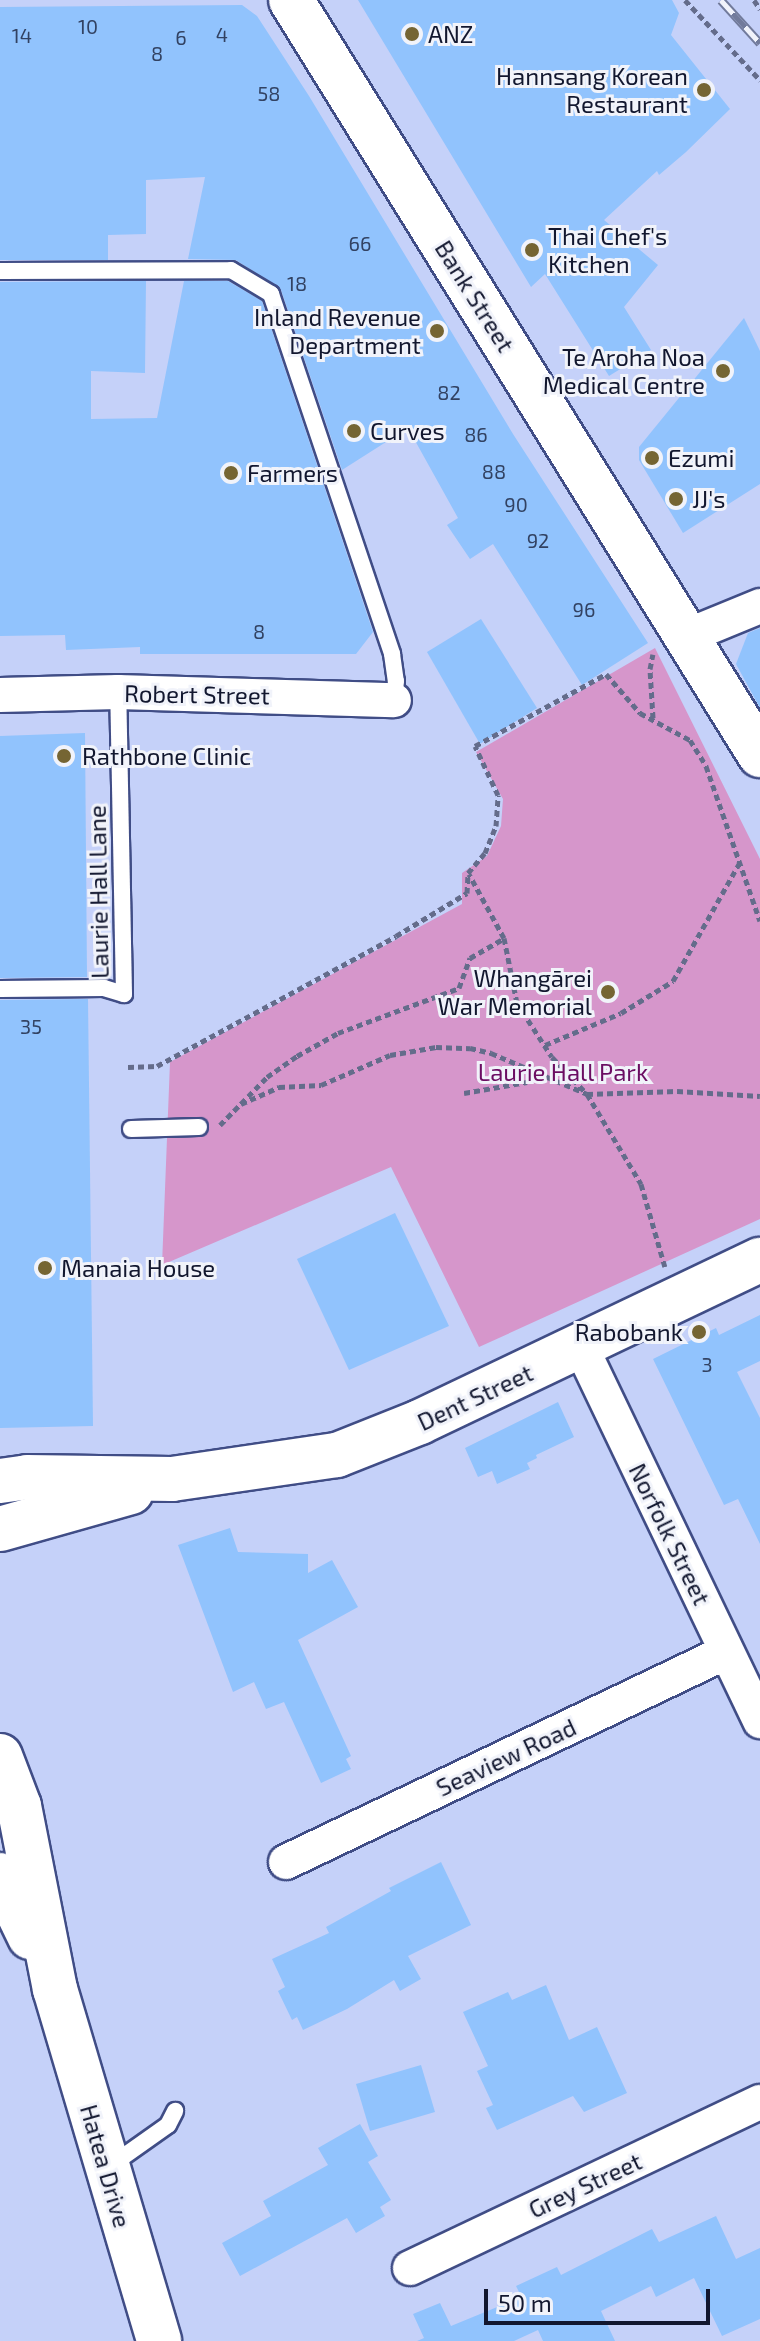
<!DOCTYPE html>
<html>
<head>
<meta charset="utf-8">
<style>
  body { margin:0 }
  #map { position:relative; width:760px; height:2341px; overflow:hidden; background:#c5d1f9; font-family:"Exo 2",sans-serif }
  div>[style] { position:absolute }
  .green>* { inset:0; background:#d696cb }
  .building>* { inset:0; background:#91c3fd }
  .path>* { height:5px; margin-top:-2.5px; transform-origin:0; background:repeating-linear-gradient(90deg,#646c8b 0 6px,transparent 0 10px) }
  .roads { filter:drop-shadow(2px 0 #404d86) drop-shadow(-2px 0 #404d86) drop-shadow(0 2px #404d86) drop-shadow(0 -2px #404d86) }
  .lane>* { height:16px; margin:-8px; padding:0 8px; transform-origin:8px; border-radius:8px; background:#fff }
  .street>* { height:34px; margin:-17px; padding:0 17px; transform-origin:17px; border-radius:17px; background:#fff }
  .secondary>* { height:44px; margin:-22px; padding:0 22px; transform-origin:22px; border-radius:22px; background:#fff }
  .rail>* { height:9px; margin-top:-4.5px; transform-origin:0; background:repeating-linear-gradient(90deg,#f1f3fa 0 18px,#727b9b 0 36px); box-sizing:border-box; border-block:2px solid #727b9b }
  .dots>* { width:22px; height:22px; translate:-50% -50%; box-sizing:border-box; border:4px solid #f1f3fa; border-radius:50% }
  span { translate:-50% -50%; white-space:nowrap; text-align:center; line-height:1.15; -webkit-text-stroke:6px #f1f3fa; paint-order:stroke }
  .number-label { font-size:20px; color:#324262 }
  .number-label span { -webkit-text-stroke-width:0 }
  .poi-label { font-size:24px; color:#12172f }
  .left { translate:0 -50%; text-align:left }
  .right { translate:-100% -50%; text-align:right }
  .street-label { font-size:24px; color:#12172f }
  .park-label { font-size:24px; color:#6b0d62 }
  .scale { position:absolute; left:484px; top:2289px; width:226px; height:36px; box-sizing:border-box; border:4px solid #12172f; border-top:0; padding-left:10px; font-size:24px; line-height:28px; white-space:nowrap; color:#12172f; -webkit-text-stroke:6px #f1f3fa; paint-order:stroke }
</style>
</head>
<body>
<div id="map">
  <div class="green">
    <i style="clip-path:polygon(655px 648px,760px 859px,760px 1219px,479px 1347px,391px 1167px,162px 1265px,170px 1062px,462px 904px,462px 873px,487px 856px,501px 826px,503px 799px,476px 752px)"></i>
  </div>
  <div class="building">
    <i style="clip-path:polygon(358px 0,672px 0,679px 13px,671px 35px,730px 109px,686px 152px,659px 175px,657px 171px,604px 220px,658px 265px,624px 307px,651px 350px,609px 376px,545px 274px,531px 287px)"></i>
    <i style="clip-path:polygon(242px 5px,257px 16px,309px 96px,513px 434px,648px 643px,582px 685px,493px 544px,470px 559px,447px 525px,458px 518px,408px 428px,342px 470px,281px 290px,236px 260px,188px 259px,205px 177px,146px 180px,146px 234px,108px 235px,108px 260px,0 260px,0 7px)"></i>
    <i style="clip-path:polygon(146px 281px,145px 373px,91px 371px,91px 419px,157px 418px,184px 281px,228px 281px,262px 301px,373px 632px,356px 654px,140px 654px,140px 647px,66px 650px,65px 635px,0 636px,0 282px)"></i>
    <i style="clip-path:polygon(744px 318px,760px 351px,760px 484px,683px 533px,639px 460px,639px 447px)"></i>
    <i style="clip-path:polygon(481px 619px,537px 708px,480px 744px,427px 652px)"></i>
    <i style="clip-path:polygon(760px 628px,760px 708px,736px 664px,748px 633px)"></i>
    <i style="clip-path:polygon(85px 733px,87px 977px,0 978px,0 736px)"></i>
    <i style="clip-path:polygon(88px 999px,93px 1426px,0 1428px,0 1000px)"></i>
    <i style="clip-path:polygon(395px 1213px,449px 1326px,349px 1370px,297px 1259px)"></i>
    <i style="clip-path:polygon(760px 1315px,760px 1361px,737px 1372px,760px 1418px,760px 1544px,738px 1499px,724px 1505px,653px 1359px,716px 1328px,719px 1335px)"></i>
    <i style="clip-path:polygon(558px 1402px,574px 1437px,536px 1455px,537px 1458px,527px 1463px,530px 1469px,497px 1484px,492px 1471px,478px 1477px,465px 1448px)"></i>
    <i style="clip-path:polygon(230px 1528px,238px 1552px,308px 1554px,308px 1573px,332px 1560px,358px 1607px,298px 1640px,351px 1756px,346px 1759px,351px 1769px,321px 1783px,284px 1702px,266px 1709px,254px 1682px,233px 1692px,178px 1545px)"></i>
    <i style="clip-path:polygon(441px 1862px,471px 1925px,408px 1956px,421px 1979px,400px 1991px,394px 1980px,347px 2009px,303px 2030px,297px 2017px,292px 2020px,278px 1991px,285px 1987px,272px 1959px,329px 1933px,326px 1927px,391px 1891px,389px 1888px)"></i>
    <i style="clip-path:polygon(546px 1985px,569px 2040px,597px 2027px,627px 2093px,584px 2112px,573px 2096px,497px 2130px,486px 2108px,493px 2105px,477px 2071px,488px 2066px,463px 2012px,508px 1992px,512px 2000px)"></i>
    <i style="clip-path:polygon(421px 2065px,435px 2112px,370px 2131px,356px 2084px)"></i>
    <i style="clip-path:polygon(360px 2124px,378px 2156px,368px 2162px,391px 2200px,380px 2207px,385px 2216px,356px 2233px,347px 2218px,240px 2276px,222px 2243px,271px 2216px,263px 2201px,328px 2165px,318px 2148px)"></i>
    <i style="clip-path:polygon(716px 2216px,736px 2259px,760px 2248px,760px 2319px,722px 2336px,694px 2278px,656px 2297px,651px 2286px,601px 2311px,615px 2341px,543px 2341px,538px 2330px,514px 2341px,417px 2341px,424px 2338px,413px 2314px,440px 2303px,451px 2326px,512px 2301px,520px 2294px,516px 2286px,557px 2267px,561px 2275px,652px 2229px,659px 2242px)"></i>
  </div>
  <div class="path">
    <i style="left:685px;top:0;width:110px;rotate:46.8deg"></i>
    <i style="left:754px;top:0;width:11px;rotate:56deg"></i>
    <i style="left:653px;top:718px;width:49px;rotate:-93.5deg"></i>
    <i style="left:650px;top:669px;width:15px;rotate:-79deg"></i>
    <i style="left:504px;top:938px;width:66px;rotate:78.7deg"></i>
    <i style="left:517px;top:1003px;width:64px;rotate:57.1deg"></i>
    <i style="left:552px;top:1057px;width:51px;rotate:46.6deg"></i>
    <i style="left:587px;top:1094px;width:105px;rotate:59deg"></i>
    <i style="left:641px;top:1184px;width:86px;rotate:73.9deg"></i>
    <i style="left:545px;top:1045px;width:82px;rotate:-22.8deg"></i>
    <i style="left:621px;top:1013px;width:61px;rotate:-31.6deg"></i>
    <i style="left:673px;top:981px;width:137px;rotate:-60.6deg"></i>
    <i style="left:128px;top:1067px;width:29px;rotate:-2deg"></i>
    <i style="left:157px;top:1066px;width:272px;rotate:-28.5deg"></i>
    <i style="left:396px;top:936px;width:83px;rotate:-31.2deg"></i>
    <i style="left:467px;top:893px;width:20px;rotate:-87deg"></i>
    <i style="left:468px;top:873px;width:26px;rotate:-50deg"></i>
    <i style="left:485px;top:853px;width:29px;rotate:-68deg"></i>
    <i style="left:496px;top:826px;width:31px;rotate:-86deg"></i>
    <i style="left:498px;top:795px;width:54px;rotate:-115.1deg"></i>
    <i style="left:475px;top:746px;width:149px;rotate:-28.8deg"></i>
    <i style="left:606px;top:674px;width:52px;rotate:48.9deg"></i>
    <i style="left:640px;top:713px;width:57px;rotate:28.4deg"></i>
    <i style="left:690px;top:740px;width:31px;rotate:58deg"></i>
    <i style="left:706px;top:766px;width:164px;rotate:70.8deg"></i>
    <i style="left:464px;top:1093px;width:64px;rotate:-9.9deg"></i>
    <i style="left:527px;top:1082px;width:14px;rotate:-39deg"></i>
    <i style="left:241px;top:1104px;width:42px;rotate:-24.1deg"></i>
    <i style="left:279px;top:1087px;width:42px;rotate:-2.7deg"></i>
    <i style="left:321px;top:1085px;width:75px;rotate:-23.5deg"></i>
    <i style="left:390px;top:1055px;width:47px;rotate:-9.9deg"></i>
    <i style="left:436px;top:1047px;width:34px;rotate:2deg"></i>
    <i style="left:470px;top:1048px;width:22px;rotate:13deg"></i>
    <i style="left:491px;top:1053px;width:104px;rotate:23.1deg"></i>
    <i style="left:587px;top:1094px;width:90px;rotate:-1.9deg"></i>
    <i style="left:677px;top:1091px;width:83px;rotate:3.4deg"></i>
    <i style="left:220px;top:1125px;width:67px;rotate:-45.6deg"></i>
    <i style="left:267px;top:1077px;width:37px;rotate:-35deg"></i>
    <i style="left:297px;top:1056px;width:47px;rotate:-29.3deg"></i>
    <i style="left:338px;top:1033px;width:129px;rotate:-20.4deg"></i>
    <i style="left:459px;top:988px;width:32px;rotate:-70deg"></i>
    <i style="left:470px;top:958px;width:39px;rotate:-30deg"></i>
    <i style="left:504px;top:938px;width:73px;rotate:-118.7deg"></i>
  </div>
  <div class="roads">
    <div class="lane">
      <i style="left:0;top:271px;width:231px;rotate:-0.2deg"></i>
      <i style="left:231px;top:270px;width:47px;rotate:31deg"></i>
      <i style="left:271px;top:294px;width:380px;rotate:71.4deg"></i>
      <i style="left:392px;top:654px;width:27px;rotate:82deg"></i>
      <i style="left:396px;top:681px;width:19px;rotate:96deg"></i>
      <i style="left:0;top:989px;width:104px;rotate:-0.6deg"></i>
      <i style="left:104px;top:988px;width:21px;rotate:17deg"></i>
      <i style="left:124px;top:994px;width:302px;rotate:-91.1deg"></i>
      <i style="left:131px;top:1129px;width:68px;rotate:-1.7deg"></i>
      <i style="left:110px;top:2166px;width:71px;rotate:-35.3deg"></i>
      <i style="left:168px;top:2125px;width:16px;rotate:-63deg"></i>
    </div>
    <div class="street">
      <i style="left:687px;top:636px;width:79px;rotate:-22.3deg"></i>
      <i style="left:0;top:695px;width:118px;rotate:-1.5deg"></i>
      <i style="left:118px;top:692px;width:276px;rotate:1.7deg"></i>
      <i style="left:581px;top:1347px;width:415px;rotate:64.4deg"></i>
      <i style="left:286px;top:1862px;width:488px;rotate:-25.5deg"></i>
      <i style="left:410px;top:2268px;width:387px;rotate:-25.4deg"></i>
    </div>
    <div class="secondary">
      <i style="left:291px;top:0;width:889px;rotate:58.15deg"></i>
      <i style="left:0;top:1481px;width:27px;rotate:-8deg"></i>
      <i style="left:27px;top:1477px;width:145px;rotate:0.8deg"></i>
      <i style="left:172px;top:1479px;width:167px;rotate:-8.3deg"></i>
      <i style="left:337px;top:1455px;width:89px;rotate:-21.7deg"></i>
      <i style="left:420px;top:1422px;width:377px;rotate:-25.5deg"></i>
      <i style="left:0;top:1529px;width:136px;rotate:-15.8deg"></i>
      <i style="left:0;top:1756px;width:53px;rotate:69.2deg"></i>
      <i style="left:19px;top:1806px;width:187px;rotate:78.9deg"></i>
      <i style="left:55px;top:1989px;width:367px;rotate:73.5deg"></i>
      <i style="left:0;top:1875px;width:69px;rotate:64.2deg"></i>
    </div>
  </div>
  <div class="rail">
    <i style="left:721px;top:0;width:58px;rotate:47.8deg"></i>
  </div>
  <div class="dots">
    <i style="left:412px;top:34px;background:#756533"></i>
    <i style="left:704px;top:90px;background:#756533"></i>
    <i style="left:532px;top:250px;background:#756533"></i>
    <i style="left:437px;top:331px;background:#756533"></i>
    <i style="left:723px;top:371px;background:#756533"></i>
    <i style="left:354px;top:431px;background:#756533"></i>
    <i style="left:652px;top:458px;background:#756533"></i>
    <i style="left:231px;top:473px;background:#756533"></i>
    <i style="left:676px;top:499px;background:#756533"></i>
    <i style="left:64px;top:756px;background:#756533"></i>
    <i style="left:608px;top:992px;background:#756533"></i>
    <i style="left:45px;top:1268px;background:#756533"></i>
    <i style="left:699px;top:1332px;background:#756533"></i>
  </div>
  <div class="number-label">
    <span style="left:88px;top:26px">10</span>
    <span style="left:222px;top:34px">4</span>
    <span style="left:22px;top:35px">14</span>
    <span style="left:181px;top:37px">6</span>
    <span style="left:157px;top:53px">8</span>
    <span style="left:269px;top:93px">58</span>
    <span style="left:360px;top:243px">66</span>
    <span style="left:297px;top:283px">18</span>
    <span style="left:449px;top:392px">82</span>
    <span style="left:476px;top:434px">86</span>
    <span style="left:494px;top:471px">88</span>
    <span style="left:516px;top:504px">90</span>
    <span style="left:538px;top:540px">92</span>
    <span style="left:584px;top:609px">96</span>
    <span style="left:259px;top:631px">8</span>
    <span style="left:31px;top:1026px">35</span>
    <span style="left:707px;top:1364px">3</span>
  </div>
  <div class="poi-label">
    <span class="left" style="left:428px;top:34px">ANZ</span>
    <span class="right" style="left:688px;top:90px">Hannsang Korean<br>Restaurant</span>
    <span class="left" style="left:548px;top:250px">Thai Chef's<br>Kitchen</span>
    <span class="right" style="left:421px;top:331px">Inland Revenue<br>Department</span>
    <span class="right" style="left:705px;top:371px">Te Aroha Noa<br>Medical Centre</span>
    <span class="left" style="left:370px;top:431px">Curves</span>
    <span class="left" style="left:668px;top:458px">Ezumi</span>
    <span class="left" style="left:247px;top:473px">Farmers</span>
    <span class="left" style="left:692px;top:499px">JJ's</span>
    <span class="left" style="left:82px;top:756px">Rathbone Clinic</span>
    <span class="right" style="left:592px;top:992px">Whangārei<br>War Memorial</span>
    <span class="left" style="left:61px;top:1268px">Manaia House</span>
    <span class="right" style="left:683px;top:1332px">Rabobank</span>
  </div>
  <div class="street-label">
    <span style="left:475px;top:296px;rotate:58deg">Bank Street</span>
    <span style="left:197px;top:694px;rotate:1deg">Robert Street</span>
    <span style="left:98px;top:892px;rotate:-91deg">Laurie Hall Lane</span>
    <span style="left:475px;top:1397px;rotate:-25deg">Dent Street</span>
    <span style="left:670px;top:1534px;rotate:64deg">Norfolk Street</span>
    <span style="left:506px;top:1757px;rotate:-25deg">Seaview Road</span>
    <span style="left:106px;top:2166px;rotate:74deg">Hatea Drive</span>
    <span style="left:585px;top:2185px;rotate:-25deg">Grey Street</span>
  </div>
  <div class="park-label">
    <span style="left:563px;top:1072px">Laurie Hall Park</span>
  </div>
  <div class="scale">50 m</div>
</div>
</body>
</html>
